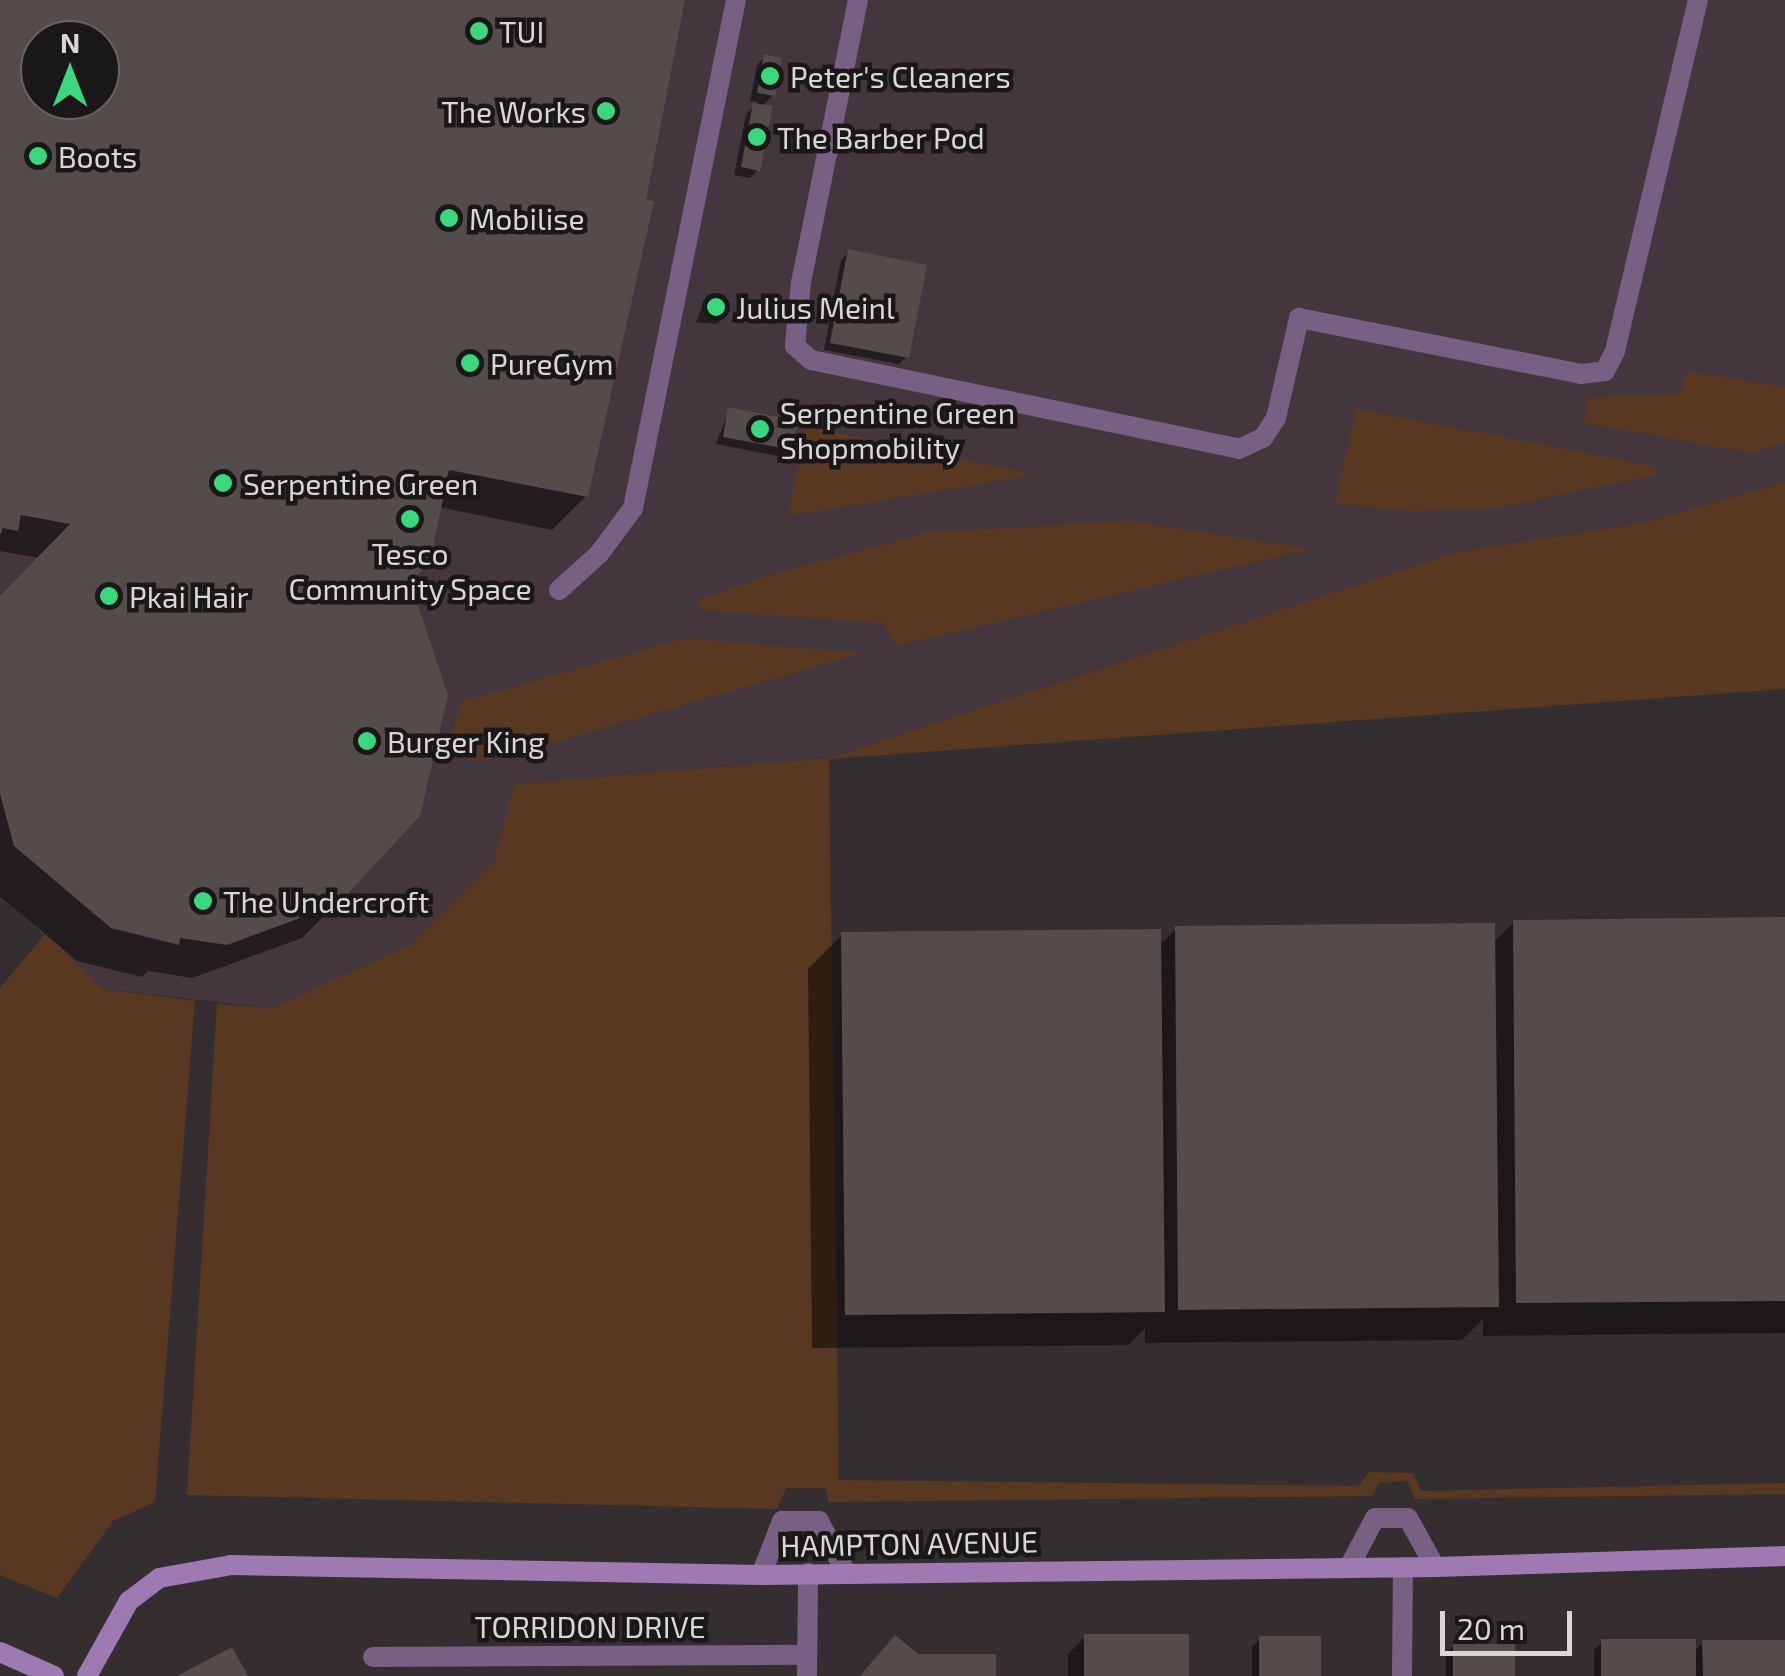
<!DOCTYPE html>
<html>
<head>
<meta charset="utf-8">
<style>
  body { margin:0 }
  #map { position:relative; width:1785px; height:1676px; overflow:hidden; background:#352e31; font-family:"Exo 2",sans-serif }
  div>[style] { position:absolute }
  .built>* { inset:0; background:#43363c }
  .green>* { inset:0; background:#593821 }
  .shadow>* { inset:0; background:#0007 }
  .building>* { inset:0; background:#544c4b }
  .lane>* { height:20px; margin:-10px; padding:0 10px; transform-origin:10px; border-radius:10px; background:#776083 }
  .street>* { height:20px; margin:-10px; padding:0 10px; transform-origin:10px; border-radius:10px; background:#776083 }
  .secondary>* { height:20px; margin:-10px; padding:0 10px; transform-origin:10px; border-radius:10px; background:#9e79b2 }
  .dots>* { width:28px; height:28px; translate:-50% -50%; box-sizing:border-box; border:5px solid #1a1719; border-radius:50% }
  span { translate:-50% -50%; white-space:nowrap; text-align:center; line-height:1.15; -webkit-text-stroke:9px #1a1719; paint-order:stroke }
  .poi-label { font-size:30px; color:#dad5d7 }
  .left { translate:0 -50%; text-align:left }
  .right { translate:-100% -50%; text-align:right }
  .street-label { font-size:30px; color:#dad5d7 }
  .north { position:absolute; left:20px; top:20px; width:100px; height:100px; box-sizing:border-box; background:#1a1719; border:2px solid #676365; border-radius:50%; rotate:0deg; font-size:28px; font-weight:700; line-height:40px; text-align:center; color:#dad5d7 }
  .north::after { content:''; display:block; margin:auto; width:35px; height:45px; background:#3bd77f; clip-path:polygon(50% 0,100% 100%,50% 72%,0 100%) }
  .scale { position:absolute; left:1440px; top:1611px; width:132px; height:45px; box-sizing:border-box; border:5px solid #dad5d7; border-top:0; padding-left:12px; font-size:30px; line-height:35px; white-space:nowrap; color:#dad5d7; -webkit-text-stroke:8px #1a1719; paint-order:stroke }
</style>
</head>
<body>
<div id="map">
  <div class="built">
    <i style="clip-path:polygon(evenodd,0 0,1785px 0,1785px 482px,1642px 523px,1457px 552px,829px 758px,514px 784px,496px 860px,410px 945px,272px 1008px,102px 989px,0 894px,0 0,40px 40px,100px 40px,100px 100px,40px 100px,40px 40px)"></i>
  </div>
  <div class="green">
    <i style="clip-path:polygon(1687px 371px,1785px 387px,1785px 442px,1752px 453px,1584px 423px,1589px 397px,1680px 394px)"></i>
    <i style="clip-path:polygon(1356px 409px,1656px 466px,1655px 475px,1498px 508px,1413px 511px,1335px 504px)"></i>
    <i style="clip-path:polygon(804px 426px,907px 447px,1035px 475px,789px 516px)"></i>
    <i style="clip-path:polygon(1785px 482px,1785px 689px,829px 759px,839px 1480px,1358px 1486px,1369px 1472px,1413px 1473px,1421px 1491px,1785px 1483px,1785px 1494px,1415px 1499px,1408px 1481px,1379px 1483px,1372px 1496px,829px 1502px,825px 1488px,786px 1488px,777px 1509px,187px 1495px,217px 1004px,272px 1008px,410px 945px,495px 860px,514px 784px,829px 758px,1457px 552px,1642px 523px)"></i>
    <i style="clip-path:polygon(1132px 521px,1311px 549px,896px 646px,883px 623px,699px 610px,698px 601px,763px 577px,929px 532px)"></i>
    <i style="clip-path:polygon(686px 638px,862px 653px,504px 757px,475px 761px,449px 747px,460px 702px)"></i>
    <i style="clip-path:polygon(46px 933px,102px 989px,195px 1001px,155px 1502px,113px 1521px,57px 1598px,0 1575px,0 988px)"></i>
  </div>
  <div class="shadow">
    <i style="clip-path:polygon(evenodd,0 0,683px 0,586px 496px,552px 530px,439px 507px,408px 582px,337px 903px,302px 938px,192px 978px,148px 971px,142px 977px,77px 961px,0 896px,0 599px,39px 558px,0 551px,0 0,40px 40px,100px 40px,100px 100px,40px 100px,40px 40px)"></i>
    <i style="clip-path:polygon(765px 57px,773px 95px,761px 107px,758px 170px,750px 178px,734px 175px,746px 114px,758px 102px,750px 101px,757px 65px)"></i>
    <i style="clip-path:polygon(849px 252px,907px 356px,899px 364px,824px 350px,841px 260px)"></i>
    <i style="clip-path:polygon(705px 300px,725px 316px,717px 324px,696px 322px)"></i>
    <i style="clip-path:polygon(729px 410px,790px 449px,782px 457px,716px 444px)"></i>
    <i style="clip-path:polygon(1785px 920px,1785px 1333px,1483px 1336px,1483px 1319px,1462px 1340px,1145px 1343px,1145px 1328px,1129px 1345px,812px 1348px,808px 969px,842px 935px,1159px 946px,1176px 929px,1493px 943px,1514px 922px)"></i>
    <i style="clip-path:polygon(1085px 1637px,1187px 1676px,1068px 1676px,1068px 1654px)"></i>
    <i style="clip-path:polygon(1260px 1639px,1318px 1676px,1252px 1676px,1252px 1647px)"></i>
    <i style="clip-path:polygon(1602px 1642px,1693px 1653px,1703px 1642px,1785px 1642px,1785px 1676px,1594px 1676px,1594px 1650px)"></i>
    <i style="clip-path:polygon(1454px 1646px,1512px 1676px,1446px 1676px,1446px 1654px)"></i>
  </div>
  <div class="building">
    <i style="clip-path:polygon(evenodd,0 0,685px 0,646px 200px,654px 201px,588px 497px,449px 470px,430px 562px,410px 582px,448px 695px,420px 816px,338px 904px,227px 945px,180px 938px,179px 945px,111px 928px,14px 846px,0 794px,0 596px,70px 524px,21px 515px,18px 531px,3px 528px,0 535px,0 0,40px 40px,100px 40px,100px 100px,40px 100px,40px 40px)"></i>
    <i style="clip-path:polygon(764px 54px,782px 58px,775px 96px,757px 93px)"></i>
    <i style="clip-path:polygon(753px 103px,773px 106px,760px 171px,741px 167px)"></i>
    <i style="clip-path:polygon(848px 249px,927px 265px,909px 358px,830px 343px)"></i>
    <i style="clip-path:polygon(704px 298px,729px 300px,728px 317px,703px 314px)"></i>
    <i style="clip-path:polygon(728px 407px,798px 421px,792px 450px,723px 437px)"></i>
    <i style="clip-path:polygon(1785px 917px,1785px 1301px,1516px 1303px,1513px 920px)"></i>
    <i style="clip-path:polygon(1495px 923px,1499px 1307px,1178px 1310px,1175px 926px)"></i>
    <i style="clip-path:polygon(1161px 929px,1165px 1312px,845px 1315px,841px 932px)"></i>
    <i style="clip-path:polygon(1084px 1634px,1189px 1634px,1189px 1676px,1084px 1676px)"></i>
    <i style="clip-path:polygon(895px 1635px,918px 1654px,996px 1654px,996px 1676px,860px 1676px)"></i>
    <i style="clip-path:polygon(1259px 1636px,1321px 1636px,1321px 1676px,1259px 1676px)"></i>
    <i style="clip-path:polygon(1601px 1639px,1696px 1639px,1696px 1676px,1601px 1676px)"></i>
    <i style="clip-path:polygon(1702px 1640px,1785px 1640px,1785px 1676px,1703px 1676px)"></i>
    <i style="clip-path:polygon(1453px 1644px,1515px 1644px,1515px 1676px,1453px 1676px)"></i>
    <i style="clip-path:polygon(232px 1647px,248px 1676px,177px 1676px)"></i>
  </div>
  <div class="lane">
    <i style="left:858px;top:0;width:288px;rotate:101.4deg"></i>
    <i style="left:801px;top:282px;width:64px;rotate:95.4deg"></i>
    <i style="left:795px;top:346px;width:21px;rotate:41deg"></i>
    <i style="left:811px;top:360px;width:437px;rotate:11.7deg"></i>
    <i style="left:1239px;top:449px;width:26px;rotate:-25deg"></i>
    <i style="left:1263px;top:438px;width:24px;rotate:-57deg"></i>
    <i style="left:1276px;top:418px;width:103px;rotate:-77deg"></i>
    <i style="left:1299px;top:318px;width:288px;rotate:11.2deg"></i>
    <i style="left:1581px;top:374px;width:24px;rotate:-7deg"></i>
    <i style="left:1605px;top:371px;width:22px;rotate:-63deg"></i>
    <i style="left:1615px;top:351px;width:361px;rotate:-76.7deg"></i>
    <i style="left:559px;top:590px;width:54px;rotate:-42deg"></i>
    <i style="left:599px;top:554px;width:57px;rotate:-53.5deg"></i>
    <i style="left:633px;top:508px;width:518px;rotate:-78.54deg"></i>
    <i style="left:1349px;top:1567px;width:55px;rotate:-62deg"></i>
    <i style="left:1375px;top:1518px;width:33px"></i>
    <i style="left:1408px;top:1518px;width:56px;rotate:61.1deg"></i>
    <i style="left:761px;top:1575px;width:58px;rotate:-68.7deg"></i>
    <i style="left:782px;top:1521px;width:37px"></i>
    <i style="left:819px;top:1521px;width:59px;rotate:62.6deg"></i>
  </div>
  <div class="street">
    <i style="left:373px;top:1657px;width:434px;rotate:-0.3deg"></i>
    <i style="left:807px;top:1676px;width:103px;rotate:-89.4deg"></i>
    <i style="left:1402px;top:1676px;width:109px;rotate:-89.5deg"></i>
  </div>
  <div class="secondary">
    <i style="left:0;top:1652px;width:59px;rotate:24deg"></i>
    <i style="left:87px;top:1676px;width:86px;rotate:-60.8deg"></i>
    <i style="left:129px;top:1601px;width:38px;rotate:-37deg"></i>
    <i style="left:159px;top:1578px;width:73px;rotate:-10.2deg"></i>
    <i style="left:231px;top:1565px;width:530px;rotate:1.08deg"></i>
    <i style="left:761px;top:1575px;width:674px;rotate:-0.68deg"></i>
    <i style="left:1435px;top:1567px;width:350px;rotate:-1.8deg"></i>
  </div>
  <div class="dots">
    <i style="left:479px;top:31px;background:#3bd77f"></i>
    <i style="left:770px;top:76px;background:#3bd77f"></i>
    <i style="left:606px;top:111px;background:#3bd77f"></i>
    <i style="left:757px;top:137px;background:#3bd77f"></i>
    <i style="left:38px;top:156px;background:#3bd77f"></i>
    <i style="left:449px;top:218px;background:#3bd77f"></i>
    <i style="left:716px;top:307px;background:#3bd77f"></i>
    <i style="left:470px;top:363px;background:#3bd77f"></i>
    <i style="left:760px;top:429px;background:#3bd77f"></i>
    <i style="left:223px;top:483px;background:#3bd77f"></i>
    <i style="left:410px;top:519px;background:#3bd77f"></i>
    <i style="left:109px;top:596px;background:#3bd77f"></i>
    <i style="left:367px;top:741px;background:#3bd77f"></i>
    <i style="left:203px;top:901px;background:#3bd77f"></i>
  </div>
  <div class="poi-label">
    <span class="left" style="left:499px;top:31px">TUI</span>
    <span class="left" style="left:790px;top:76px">Peter's Cleaners</span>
    <span class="right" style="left:586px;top:111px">The Works</span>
    <span class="left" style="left:777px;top:137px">The Barber Pod</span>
    <span class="left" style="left:58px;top:156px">Boots</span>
    <span class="left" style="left:469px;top:218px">Mobilise</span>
    <span class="left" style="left:736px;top:307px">Julius Meinl</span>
    <span class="left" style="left:490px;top:363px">PureGym</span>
    <span class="left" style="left:780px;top:429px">Serpentine Green<br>Shopmobility</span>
    <span class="left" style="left:243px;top:483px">Serpentine Green</span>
    <span style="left:410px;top:570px">Tesco<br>Community Space</span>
    <span class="left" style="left:129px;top:596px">Pkai Hair</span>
    <span class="left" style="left:387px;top:741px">Burger King</span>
    <span class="left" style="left:223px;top:901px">The Undercroft</span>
  </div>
  <div class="street-label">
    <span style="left:909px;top:1543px;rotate:-1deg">HAMPTON AVENUE</span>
    <span style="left:590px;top:1626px">TORRIDON DRIVE</span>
  </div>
  <div class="north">N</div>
  <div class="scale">20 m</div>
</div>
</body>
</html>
